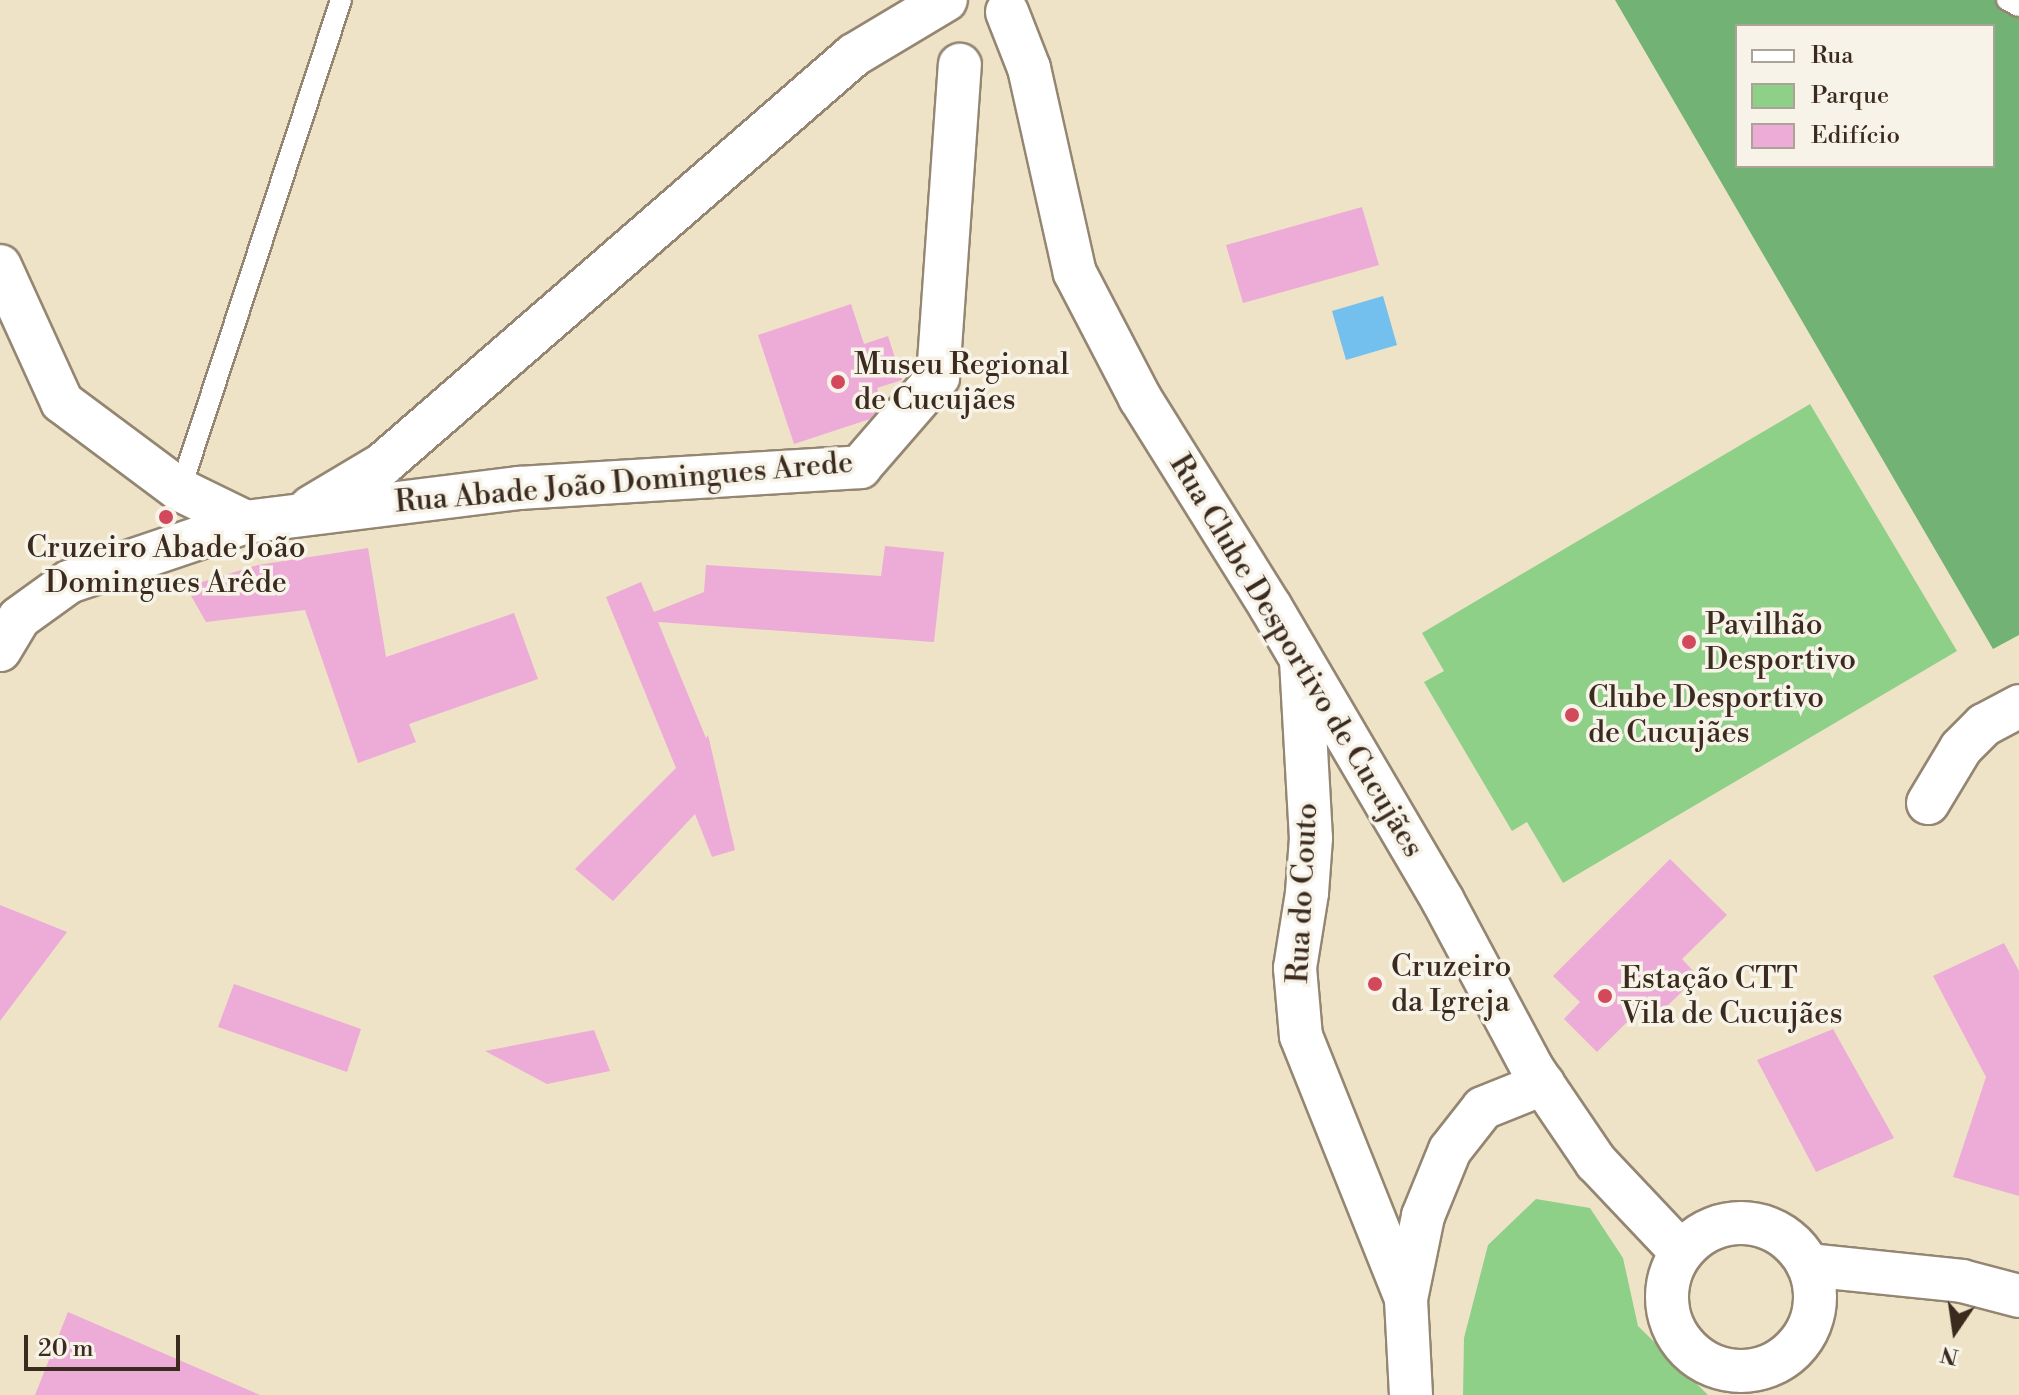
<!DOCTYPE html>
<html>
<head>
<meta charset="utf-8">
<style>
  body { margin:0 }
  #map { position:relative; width:2019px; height:1395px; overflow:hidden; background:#eee3c6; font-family:"Libre Bodoni",serif }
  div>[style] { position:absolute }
  .green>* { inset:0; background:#8ed088 }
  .forest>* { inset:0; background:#72b274 }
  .water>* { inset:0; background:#73bfed }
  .building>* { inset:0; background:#edabd8 }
  .roads { filter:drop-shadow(2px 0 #948672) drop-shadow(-2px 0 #948672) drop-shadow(0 2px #948672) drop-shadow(0 -2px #948672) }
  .lane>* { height:20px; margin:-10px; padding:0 10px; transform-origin:10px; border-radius:10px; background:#fff }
  .street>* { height:42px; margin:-21px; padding:0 21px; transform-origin:21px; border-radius:21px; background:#fff }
  .street>.ring { margin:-21px; padding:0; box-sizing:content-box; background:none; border:42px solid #fff; border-radius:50% }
  .dots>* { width:22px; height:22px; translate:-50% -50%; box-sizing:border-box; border:4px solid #f7f3e8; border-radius:50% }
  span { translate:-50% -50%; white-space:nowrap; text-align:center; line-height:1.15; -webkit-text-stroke:7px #f7f3e8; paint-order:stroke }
  .poi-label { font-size:30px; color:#3b2a1e }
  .left { translate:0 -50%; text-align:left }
  .street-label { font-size:30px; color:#3b2a1e }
  .legend { position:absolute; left:1735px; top:24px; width:260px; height:144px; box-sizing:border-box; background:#f7f3e8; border:2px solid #aca397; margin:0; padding:10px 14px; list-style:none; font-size:24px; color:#3b2a1e }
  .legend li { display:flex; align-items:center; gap:16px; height:40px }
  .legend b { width:40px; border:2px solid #aca397 }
  .north { position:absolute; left:1915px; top:1291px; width:80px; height:80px; -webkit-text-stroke:6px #f7f3e8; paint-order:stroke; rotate:193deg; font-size:22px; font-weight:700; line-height:32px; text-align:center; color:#3b2a1e }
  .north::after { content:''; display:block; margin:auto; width:28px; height:36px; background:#3b2a1e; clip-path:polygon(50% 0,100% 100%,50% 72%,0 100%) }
  .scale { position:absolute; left:24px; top:1335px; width:156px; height:36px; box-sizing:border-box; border:4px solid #3b2a1e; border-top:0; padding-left:10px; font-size:24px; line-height:28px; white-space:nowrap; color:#3b2a1e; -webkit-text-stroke:6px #f7f3e8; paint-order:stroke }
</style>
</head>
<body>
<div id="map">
  <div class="green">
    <i style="clip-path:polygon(1810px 404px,1957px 651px,1563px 883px,1527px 822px,1512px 831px,1424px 682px,1444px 671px,1422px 633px)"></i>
    <i style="clip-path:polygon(1536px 1199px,1590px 1208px,1623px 1258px,1638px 1326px,1708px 1395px,1463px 1395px,1464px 1338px,1488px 1245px)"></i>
  </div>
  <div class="forest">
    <i style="clip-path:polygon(evenodd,1615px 0,2019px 0,2019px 635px,1993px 649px,1615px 0,1737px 26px,1993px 26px,1993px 166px,1737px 166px,1737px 26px)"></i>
  </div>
  <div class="water">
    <i style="clip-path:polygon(1383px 296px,1397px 345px,1346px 360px,1332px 311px)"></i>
  </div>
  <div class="building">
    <i style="clip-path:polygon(1362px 207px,1379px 265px,1243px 303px,1226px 245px)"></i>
    <i style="clip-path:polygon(851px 304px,864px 344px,888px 336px,902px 380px,877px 388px,882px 405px,870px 419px,794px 444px,758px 335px)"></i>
    <i style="clip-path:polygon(885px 546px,944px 552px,934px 642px,658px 622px,706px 738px,708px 735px,735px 850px,712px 857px,695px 814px,613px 901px,575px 869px,676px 768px,606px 597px,641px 582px,654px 612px,704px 592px,706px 565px,881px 576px)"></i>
    <i style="clip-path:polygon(368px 548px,386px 657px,514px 613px,538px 679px,409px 724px,416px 742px,358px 763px,305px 610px,206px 622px,186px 587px,258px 565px)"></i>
    <i style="clip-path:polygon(1670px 859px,1727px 915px,1682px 959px,1698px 976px,1663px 1010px,1651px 998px,1597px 1052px,1564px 1019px,1580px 1002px,1553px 976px)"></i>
    <i style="clip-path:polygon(0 905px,67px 932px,0 1021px)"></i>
    <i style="clip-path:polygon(2004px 943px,2019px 971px,2019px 1196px,1953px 1177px,1986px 1077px,1933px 976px)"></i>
    <i style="clip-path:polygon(234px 984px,361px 1029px,347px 1072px,218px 1027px)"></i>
    <i style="clip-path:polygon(1833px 1029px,1894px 1138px,1816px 1172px,1757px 1060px)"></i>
    <i style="clip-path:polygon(594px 1030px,610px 1071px,547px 1084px,485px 1051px)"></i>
    <i style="clip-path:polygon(68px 1312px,260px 1395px,35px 1395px)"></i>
  </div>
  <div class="roads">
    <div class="lane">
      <i style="left:2007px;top:0;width:13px;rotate:27deg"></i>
      <i style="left:180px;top:490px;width:516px;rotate:-71.81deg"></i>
    </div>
    <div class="street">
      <i style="left:1007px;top:12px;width:60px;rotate:68.6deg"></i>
      <i style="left:1029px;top:68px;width:210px;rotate:77.4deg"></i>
      <i style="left:1075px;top:273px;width:141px;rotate:62.5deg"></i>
      <i style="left:1140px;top:398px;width:245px;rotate:58deg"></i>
      <i style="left:1270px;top:606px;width:342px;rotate:59.6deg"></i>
      <i style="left:1443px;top:901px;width:189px;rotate:61.9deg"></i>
      <i style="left:1532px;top:1068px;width:114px;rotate:55.8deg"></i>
      <i style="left:1596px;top:1162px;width:124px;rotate:46.6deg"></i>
      <i style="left:0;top:266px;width:149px;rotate:65.5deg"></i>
      <i style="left:62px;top:402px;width:147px;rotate:36.7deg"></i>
      <i style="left:180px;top:490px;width:73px;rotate:25.9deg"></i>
      <i style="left:311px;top:507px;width:84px;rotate:-30.8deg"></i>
      <i style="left:383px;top:464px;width:624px;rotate:-40.97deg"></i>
      <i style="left:854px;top:55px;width:107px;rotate:-30.9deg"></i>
      <i style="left:0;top:650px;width:37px;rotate:-59deg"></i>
      <i style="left:19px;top:618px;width:62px;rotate:-35.8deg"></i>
      <i style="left:69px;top:582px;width:187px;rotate:-18.7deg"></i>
      <i style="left:246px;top:522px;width:275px;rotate:-7.1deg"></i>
      <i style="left:519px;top:488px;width:342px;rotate:-3.5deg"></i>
      <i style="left:860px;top:467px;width:119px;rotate:-49.1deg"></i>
      <i style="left:938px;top:377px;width:313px;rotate:-86deg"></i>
      <i style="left:1301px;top:660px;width:178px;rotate:86.8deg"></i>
      <i style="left:1311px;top:838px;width:55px;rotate:94.2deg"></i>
      <i style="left:1307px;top:893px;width:76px;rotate:99.1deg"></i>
      <i style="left:1295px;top:968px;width:68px;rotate:85deg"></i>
      <i style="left:1301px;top:1036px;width:283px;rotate:68.2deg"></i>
      <i style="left:1928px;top:803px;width:64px;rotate:-59deg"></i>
      <i style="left:1961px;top:748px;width:33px;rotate:-45deg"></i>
      <i style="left:1984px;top:725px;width:40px;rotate:-28deg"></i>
      <i class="ring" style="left:1667px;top:1223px;width:106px;height:106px"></i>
      <i style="left:1808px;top:1265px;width:155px;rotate:5.9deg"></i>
      <i style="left:1962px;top:1281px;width:59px;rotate:14.7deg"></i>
      <i style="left:1411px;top:1395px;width:96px;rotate:-93deg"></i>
      <i style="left:1406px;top:1299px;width:85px;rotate:-78.4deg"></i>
      <i style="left:1423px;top:1216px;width:71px;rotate:-67.8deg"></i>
      <i style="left:1450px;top:1150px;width:53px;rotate:-51.8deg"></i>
      <i style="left:1483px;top:1108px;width:65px;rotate:-21.8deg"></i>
    </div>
  </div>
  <div class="dots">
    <i style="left:838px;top:382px;background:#d1495b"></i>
    <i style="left:166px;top:517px;background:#d1495b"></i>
    <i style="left:1689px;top:642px;background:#d1495b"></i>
    <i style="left:1572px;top:715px;background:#d1495b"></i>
    <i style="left:1375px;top:984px;background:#d1495b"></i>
    <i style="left:1605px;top:996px;background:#d1495b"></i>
  </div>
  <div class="poi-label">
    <span class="left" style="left:854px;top:382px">Museu Regional<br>de Cucujães</span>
    <span style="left:166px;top:565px">Cruzeiro Abade João<br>Domingues Arêde</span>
    <span class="left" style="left:1705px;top:642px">Pavilhão<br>Desportivo</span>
    <span class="left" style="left:1588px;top:715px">Clube Desportivo<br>de Cucujães</span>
    <span class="left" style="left:1391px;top:984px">Cruzeiro<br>da Igreja</span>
    <span class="left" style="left:1621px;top:996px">Estação CTT<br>Vila de Cucujães</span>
  </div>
  <div class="street-label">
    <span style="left:624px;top:483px;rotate:-5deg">Rua Abade João Domingues Arede</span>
    <span style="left:1296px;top:656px;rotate:59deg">Rua Clube Desportivo de Cucujães</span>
    <span style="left:1303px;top:893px;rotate:-87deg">Rua do Couto</span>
  </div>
  <ul class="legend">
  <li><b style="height:10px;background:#fff"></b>Rua</li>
  <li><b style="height:22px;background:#8ed088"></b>Parque</li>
  <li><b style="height:22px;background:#edabd8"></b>Edifício</li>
  </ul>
  <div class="north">N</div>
  <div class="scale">20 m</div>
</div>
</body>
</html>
